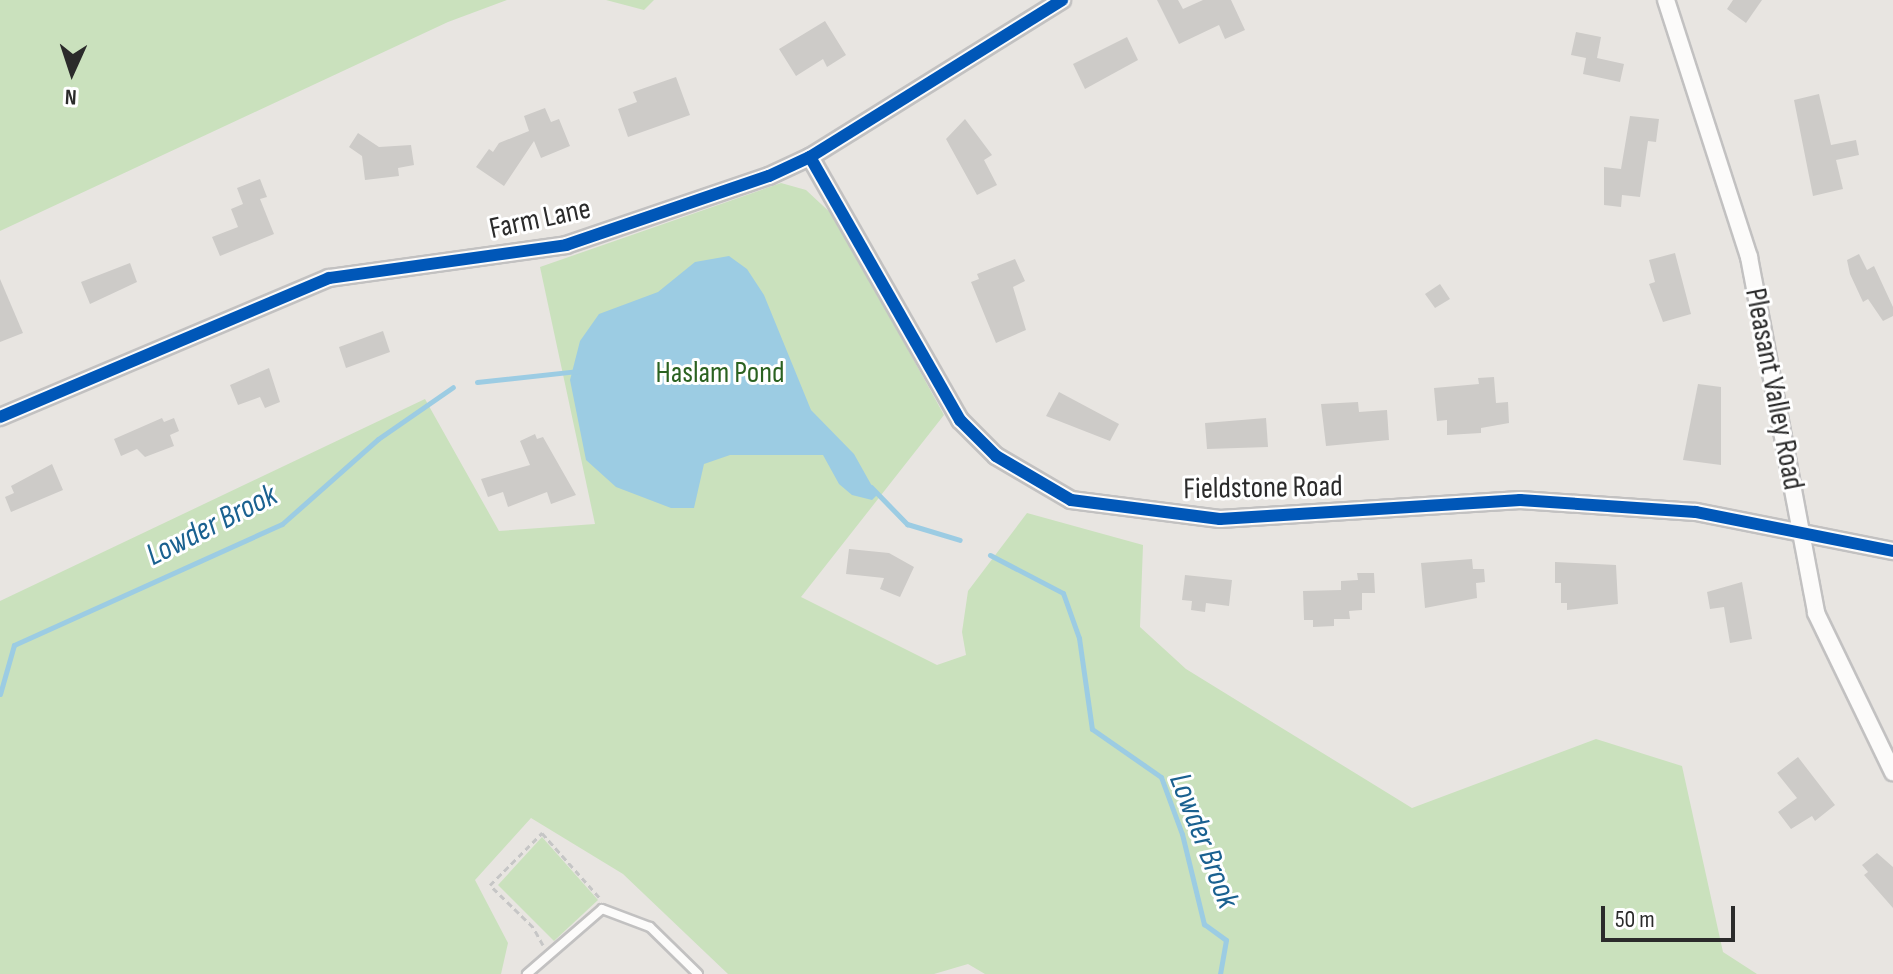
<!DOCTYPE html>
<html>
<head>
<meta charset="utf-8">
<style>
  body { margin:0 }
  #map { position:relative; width:1893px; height:974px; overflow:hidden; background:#e8e5e1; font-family:"Sofia Sans Condensed",sans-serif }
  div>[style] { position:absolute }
  .green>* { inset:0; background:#cae1bd }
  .water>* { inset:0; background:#9ccce3 }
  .stream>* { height:5px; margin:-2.5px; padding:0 2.5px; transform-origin:2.5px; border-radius:2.5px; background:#9ccce3 }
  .building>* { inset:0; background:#cdcbc8 }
  .path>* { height:3px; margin-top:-1.5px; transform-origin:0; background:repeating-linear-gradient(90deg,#c6c6c6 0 6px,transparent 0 10px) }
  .roads { filter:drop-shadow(2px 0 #c2c1c1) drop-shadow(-2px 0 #c2c1c1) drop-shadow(0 2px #c2c1c1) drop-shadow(0 -2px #c2c1c1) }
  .lane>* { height:8px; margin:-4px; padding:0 4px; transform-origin:4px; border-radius:4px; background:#fcfbfa }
  .street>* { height:16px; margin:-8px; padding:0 8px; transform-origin:8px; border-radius:8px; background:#fcfbfa }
  .cycleway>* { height:12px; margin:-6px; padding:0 6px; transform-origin:6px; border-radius:6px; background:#0057b8 }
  span { translate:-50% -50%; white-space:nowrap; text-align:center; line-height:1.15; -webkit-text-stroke:6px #fff; paint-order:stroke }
  .street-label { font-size:30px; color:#2b2b2b }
  .park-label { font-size:30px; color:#2b6221 }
  .water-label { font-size:32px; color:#1a6190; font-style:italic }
  .north { position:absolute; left:32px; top:32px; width:80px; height:80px; -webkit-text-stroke:6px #fff; paint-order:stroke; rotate:183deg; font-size:22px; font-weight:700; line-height:32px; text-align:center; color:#2b2b2b }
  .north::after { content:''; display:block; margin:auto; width:28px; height:36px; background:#2b2b2b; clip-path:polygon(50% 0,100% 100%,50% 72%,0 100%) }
  .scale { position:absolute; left:1601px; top:906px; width:134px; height:36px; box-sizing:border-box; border:4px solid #2b2b2b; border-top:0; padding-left:10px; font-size:24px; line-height:28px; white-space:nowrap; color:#2b2b2b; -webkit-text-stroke:6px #fff; paint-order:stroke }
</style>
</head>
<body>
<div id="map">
  <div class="green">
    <i style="clip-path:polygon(0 0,507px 0,448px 22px,0 231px)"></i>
    <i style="clip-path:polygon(606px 0,654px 0,644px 10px)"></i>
    <i style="clip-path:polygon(781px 183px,806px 190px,835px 217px,944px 415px,801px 597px,937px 665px,966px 655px,962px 632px,968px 591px,1027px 513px,1143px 545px,1140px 627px,1186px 669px,1412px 808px,1596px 739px,1682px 766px,1723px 952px,1757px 974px,985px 974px,968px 964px,934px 974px,728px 974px,623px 874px,531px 818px,475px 880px,508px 943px,501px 974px,0 974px,0 601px,425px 399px,499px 531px,595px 524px,540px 267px)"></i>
    <i style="clip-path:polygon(542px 837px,598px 900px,554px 941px,498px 885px)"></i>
  </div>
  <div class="water">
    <i style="clip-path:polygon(729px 256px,747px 269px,764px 295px,811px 410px,854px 454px,877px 495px,872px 500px,852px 495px,839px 484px,823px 455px,730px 455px,704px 464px,694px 508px,671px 508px,616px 487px,586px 460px,570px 380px,580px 341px,599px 314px,658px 292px,695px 262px)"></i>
  </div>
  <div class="stream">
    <i style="left:477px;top:382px;width:103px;rotate:-6.2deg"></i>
    <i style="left:871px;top:487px;width:52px;rotate:45.8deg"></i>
    <i style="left:907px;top:524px;width:55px;rotate:16.8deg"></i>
    <i style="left:990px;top:555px;width:82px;rotate:27.5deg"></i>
    <i style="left:1063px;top:593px;width:48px;rotate:70.4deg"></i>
    <i style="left:1079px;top:638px;width:92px;rotate:81.9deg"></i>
    <i style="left:1092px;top:729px;width:84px;rotate:34.8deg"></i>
    <i style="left:1161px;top:777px;width:61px;rotate:69.8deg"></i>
    <i style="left:1182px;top:834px;width:93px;rotate:76.3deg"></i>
    <i style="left:1204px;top:924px;width:27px;rotate:36deg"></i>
    <i style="left:1226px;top:940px;width:35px;rotate:100deg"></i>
    <i style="left:0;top:694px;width:51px;rotate:-74.1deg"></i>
    <i style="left:14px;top:645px;width:294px;rotate:-24.3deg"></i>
    <i style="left:282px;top:524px;width:128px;rotate:-41.5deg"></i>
    <i style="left:378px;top:439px;width:91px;rotate:-34.7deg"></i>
  </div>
  <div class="building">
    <i style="clip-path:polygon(1157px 0,1178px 0,1183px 9px,1203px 0,1231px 0,1245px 30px,1225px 39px,1219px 25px,1179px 44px)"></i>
    <i style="clip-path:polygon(1733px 0,1762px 0,1746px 23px,1727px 9px)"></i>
    <i style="clip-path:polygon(825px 21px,846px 55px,827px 67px,823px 59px,796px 76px,779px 49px)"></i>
    <i style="clip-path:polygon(1576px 32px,1601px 37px,1597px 58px,1624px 64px,1620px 82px,1583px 74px,1586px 58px,1571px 55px)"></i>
    <i style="clip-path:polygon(1127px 37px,1138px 60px,1085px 89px,1073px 64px)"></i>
    <i style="clip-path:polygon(676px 77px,690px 115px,628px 137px,618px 109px,637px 102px,633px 92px)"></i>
    <i style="clip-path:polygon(1819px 94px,1831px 145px,1856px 140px,1859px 155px,1836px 160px,1843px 189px,1813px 196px,1794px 100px)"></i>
    <i style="clip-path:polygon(545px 108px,551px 122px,559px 119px,570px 146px,541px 158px,534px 141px,504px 186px,476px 167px,489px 149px,493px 152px,499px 143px,529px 131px,524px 116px)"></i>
    <i style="clip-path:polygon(1630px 116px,1659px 119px,1656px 142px,1648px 141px,1640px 197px,1622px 195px,1621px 207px,1604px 205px,1604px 167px,1621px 169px)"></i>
    <i style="clip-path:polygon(965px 119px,992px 155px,984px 160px,997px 185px,977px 195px,946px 139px)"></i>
    <i style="clip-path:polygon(358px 133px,379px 147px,411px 145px,414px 165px,398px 168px,399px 176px,365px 180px,362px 156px,349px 147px)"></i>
    <i style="clip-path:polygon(260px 179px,267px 197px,260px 199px,274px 234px,220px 256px,212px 237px,238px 227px,231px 209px,243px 204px,237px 188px)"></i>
    <i style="clip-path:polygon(1675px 253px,1691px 314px,1663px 322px,1649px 284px,1655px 282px,1649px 260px)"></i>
    <i style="clip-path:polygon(1859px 254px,1867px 270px,1874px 266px,1893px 307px,1893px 316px,1883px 321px,1868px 299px,1863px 302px,1850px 274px,1847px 260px)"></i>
    <i style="clip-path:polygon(1015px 259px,1025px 281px,1013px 287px,1026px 330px,996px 343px,971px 282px,979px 279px,977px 274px)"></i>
    <i style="clip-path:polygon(130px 263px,137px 282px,90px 304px,81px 282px)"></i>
    <i style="clip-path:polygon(0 279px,23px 333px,0 342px)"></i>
    <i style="clip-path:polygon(1440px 284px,1450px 299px,1435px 308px,1425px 294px)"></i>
    <i style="clip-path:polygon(383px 331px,390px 352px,346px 368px,339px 347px)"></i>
    <i style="clip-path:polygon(269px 368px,280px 402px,265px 408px,260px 397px,238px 405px,230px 385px)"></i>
    <i style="clip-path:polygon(1494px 377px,1496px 403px,1508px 402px,1509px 423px,1481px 428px,1481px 433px,1447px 435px,1447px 420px,1437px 421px,1434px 388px,1479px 384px,1478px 378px)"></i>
    <i style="clip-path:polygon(1698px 384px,1721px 387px,1721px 465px,1683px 460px)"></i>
    <i style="clip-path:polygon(1059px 392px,1119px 424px,1110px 441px,1046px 416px)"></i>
    <i style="clip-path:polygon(1358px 402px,1359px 412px,1387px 410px,1389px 440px,1326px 446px,1321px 404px)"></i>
    <i style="clip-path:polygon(162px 418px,164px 422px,174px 418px,179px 431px,170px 435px,174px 446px,145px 457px,137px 449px,121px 456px,114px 439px)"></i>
    <i style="clip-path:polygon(1266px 418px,1268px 447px,1207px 449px,1205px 423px)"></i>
    <i style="clip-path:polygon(535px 434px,537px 439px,543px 437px,576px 495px,551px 504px,547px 492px,508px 507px,503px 492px,488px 497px,481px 479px,530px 465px,520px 441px)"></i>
    <i style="clip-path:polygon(52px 464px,63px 490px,11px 512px,5px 497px,14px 493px,11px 486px)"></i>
    <i style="clip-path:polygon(849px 549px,889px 553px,914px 567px,900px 597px,880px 589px,884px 578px,846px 574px)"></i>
    <i style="clip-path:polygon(1472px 559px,1473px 569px,1484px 569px,1485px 582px,1476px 583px,1477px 598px,1425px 608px,1421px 563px)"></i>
    <i style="clip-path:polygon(1555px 562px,1616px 565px,1618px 604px,1567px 610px,1567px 603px,1561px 603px,1561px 583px,1555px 583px)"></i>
    <i style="clip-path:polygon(1357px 573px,1374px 573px,1375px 593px,1362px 593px,1362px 610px,1349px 611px,1350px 619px,1334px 619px,1334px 626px,1313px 627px,1313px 620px,1304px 620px,1303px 591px,1341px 590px,1341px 581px,1358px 580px)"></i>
    <i style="clip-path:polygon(1185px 575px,1232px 580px,1229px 606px,1206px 603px,1205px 612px,1191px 610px,1192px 601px,1182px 600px)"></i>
    <i style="clip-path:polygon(1742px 582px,1752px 639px,1730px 643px,1724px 607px,1710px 609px,1707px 592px)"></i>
    <i style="clip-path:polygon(1798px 757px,1835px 805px,1815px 821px,1812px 816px,1791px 829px,1778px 812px,1797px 798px,1777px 773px)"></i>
    <i style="clip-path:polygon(1877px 853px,1893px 867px,1893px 908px,1864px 875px,1868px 872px,1862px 865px)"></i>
  </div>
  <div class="path">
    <i style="left:543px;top:945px;width:21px;rotate:-119deg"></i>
    <i style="left:533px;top:927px;width:60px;rotate:-135.7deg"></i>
    <i style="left:490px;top:885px;width:74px;rotate:-45deg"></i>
    <i style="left:542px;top:833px;width:86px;rotate:48.3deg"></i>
  </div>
  <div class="roads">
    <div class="lane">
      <i style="left:527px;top:974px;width:99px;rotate:-40.9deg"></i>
      <i style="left:602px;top:909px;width:51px;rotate:20.6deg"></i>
      <i style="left:650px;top:927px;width:67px;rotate:44.4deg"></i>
    </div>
    <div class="street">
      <i style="left:1666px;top:0;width:270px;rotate:72.1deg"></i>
      <i style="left:1749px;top:257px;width:362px;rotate:79.3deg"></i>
      <i style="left:1816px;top:613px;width:177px;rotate:64.2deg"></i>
      <i style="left:810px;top:157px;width:303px;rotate:60.3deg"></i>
      <i style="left:960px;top:420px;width:51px;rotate:45deg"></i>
      <i style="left:996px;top:456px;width:87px;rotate:30.4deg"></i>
      <i style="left:1071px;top:500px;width:150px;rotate:7.3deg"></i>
      <i style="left:1220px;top:519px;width:301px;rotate:-3.6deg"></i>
      <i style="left:1520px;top:500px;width:176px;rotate:3.9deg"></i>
      <i style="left:1696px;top:512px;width:201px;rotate:11.2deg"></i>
      <i style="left:0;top:417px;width:357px;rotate:-22.9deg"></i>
      <i style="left:329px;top:278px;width:239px;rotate:-7.9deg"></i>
      <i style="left:566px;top:245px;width:214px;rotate:-18.8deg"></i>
      <i style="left:769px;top:176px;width:45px;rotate:-24.9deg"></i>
      <i style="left:810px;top:157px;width:297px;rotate:-31.9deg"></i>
    </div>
  </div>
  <div class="cycleway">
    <i style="left:810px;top:157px;width:303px;rotate:60.3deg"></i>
    <i style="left:960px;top:420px;width:51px;rotate:45deg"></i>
    <i style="left:996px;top:456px;width:87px;rotate:30.4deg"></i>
    <i style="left:1071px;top:500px;width:150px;rotate:7.3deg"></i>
    <i style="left:1220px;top:519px;width:301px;rotate:-3.6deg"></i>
    <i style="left:1520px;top:500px;width:176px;rotate:3.9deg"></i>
    <i style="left:1696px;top:512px;width:201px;rotate:11.2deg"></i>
    <i style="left:0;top:417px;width:357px;rotate:-22.9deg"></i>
    <i style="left:329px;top:278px;width:239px;rotate:-7.9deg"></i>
    <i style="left:566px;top:245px;width:214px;rotate:-18.8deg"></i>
    <i style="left:769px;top:176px;width:45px;rotate:-24.9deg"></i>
    <i style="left:810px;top:157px;width:297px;rotate:-31.9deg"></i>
  </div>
  <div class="street-label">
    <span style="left:540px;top:219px;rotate:-12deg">Farm Lane</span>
    <span style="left:1774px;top:389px;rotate:79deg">Pleasant Valley Road</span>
    <span style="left:1263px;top:488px;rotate:-1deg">Fieldstone Road</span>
  </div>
  <div class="park-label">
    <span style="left:720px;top:373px">Haslam Pond</span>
  </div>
  <div class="water-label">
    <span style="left:212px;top:526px;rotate:-27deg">Lowder Brook</span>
    <span style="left:1203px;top:841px;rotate:69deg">Lowder Brook</span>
  </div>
  <div class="north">N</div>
  <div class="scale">50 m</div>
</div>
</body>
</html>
